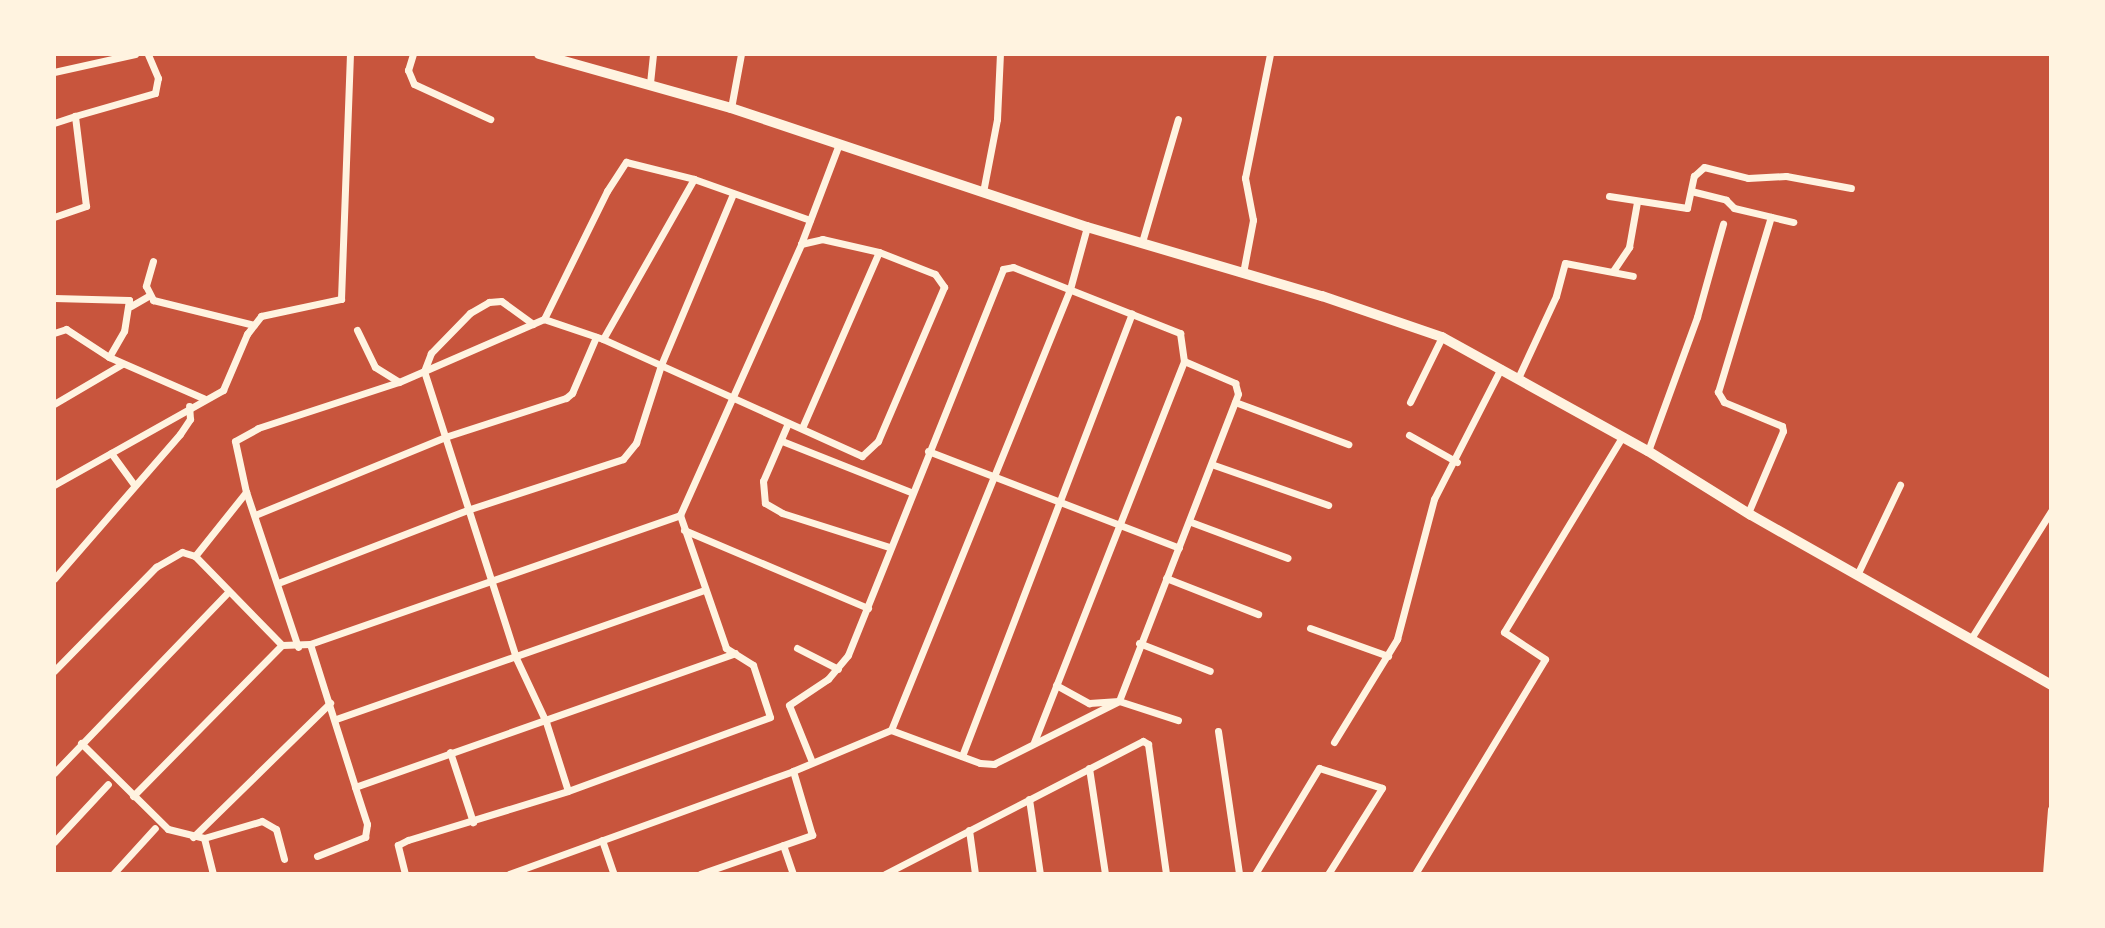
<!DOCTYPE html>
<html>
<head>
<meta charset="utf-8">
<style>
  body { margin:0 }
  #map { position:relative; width:2105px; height:928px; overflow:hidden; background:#c8553d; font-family:Overpass,sans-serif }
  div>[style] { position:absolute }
  .minor>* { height:7px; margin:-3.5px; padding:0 3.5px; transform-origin:3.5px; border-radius:3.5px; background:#fff3e0 }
  .tertiary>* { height:10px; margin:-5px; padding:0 5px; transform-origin:5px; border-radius:5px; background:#fff3e0 }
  span { translate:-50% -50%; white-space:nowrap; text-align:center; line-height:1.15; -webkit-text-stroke:6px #fff3e0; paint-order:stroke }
  .frame { position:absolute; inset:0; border:56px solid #fff3e0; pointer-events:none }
</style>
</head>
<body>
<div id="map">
  <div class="minor">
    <i style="left:413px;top:54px;width:17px;rotate:107deg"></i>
    <i style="left:408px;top:70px;width:15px;rotate:67deg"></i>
    <i style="left:414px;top:84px;width:84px;rotate:24.7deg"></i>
    <i style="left:54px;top:72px;width:83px;rotate:-12.5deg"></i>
    <i style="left:650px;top:83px;width:29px;rotate:-84deg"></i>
    <i style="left:731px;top:108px;width:55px;rotate:-79.5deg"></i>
    <i style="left:54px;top:123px;width:22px;rotate:-18deg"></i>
    <i style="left:1691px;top:191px;width:36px;rotate:14deg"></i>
    <i style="left:1726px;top:200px;width:11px;rotate:45deg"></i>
    <i style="left:1734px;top:208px;width:61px;rotate:13.3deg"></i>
    <i style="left:983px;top:192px;width:74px;rotate:-79.1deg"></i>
    <i style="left:997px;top:119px;width:65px;rotate:-87.4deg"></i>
    <i style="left:1609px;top:196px;width:79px;rotate:8.7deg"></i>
    <i style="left:1687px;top:208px;width:33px;rotate:-78deg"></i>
    <i style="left:1694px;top:176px;width:13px;rotate:-42deg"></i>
    <i style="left:1704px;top:167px;width:45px;rotate:14deg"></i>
    <i style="left:1748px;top:178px;width:38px;rotate:-3deg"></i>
    <i style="left:1786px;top:176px;width:66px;rotate:10.5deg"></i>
    <i style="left:54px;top:217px;width:34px;rotate:-19deg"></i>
    <i style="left:86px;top:206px;width:91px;rotate:-97deg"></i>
    <i style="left:75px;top:116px;width:83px;rotate:-16deg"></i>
    <i style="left:155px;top:93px;width:15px;rotate:-79deg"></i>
    <i style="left:158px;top:78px;width:26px;rotate:-113deg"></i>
    <i style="left:1142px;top:242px;width:128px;rotate:-73.7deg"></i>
    <i style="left:801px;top:244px;width:22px;rotate:-13deg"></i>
    <i style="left:822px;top:239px;width:58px;rotate:12.8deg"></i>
    <i style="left:879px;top:252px;width:60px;rotate:21.4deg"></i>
    <i style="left:935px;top:274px;width:16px;rotate:55deg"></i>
    <i style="left:944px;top:287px;width:168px;rotate:113.2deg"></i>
    <i style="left:878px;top:441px;width:22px;rotate:137deg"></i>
    <i style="left:862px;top:456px;width:284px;rotate:-155.7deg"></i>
    <i style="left:603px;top:339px;width:62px;rotate:-161.3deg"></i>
    <i style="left:544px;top:319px;width:143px;rotate:-63.8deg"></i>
    <i style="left:607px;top:191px;width:35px;rotate:-57deg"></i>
    <i style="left:626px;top:162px;width:70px;rotate:14deg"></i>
    <i style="left:694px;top:179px;width:123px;rotate:19.5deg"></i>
    <i style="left:153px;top:261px;width:26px;rotate:106deg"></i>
    <i style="left:146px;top:286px;width:16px;rotate:63deg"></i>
    <i style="left:153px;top:300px;width:104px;rotate:13.9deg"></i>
    <i style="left:1613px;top:271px;width:29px;rotate:-56deg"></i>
    <i style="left:1629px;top:247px;width:46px;rotate:-79.9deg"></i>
    <i style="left:1243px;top:273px;width:54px;rotate:-79.3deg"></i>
    <i style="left:1253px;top:220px;width:43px;rotate:-100.8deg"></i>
    <i style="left:1245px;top:178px;width:126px;rotate:-78.6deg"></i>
    <i style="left:54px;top:298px;width:75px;rotate:1.5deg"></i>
    <i style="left:129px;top:300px;width:31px;rotate:99deg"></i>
    <i style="left:124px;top:331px;width:30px;rotate:120deg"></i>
    <i style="left:109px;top:357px;width:103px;rotate:23.6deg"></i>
    <i style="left:131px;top:306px;width:20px;rotate:-30deg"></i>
    <i style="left:533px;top:324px;width:39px;rotate:-144deg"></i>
    <i style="left:501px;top:301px;width:12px;rotate:175deg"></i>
    <i style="left:489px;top:302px;width:22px;rotate:150deg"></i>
    <i style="left:470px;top:313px;width:56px;rotate:134.3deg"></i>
    <i style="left:431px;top:353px;width:19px;rotate:111deg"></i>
    <i style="left:424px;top:371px;width:301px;rotate:72.2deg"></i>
    <i style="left:516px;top:658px;width:71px;rotate:64.9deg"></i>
    <i style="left:546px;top:722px;width:72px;rotate:72.3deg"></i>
    <i style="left:357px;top:330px;width:41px;rotate:64.1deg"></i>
    <i style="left:375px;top:367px;width:28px;rotate:32deg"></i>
    <i style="left:54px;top:333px;width:13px;rotate:-18deg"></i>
    <i style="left:66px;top:329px;width:51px;rotate:33.1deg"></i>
    <i style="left:603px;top:339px;width:184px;rotate:-60.4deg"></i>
    <i style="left:1518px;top:378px;width:90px;rotate:-65.1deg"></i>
    <i style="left:1556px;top:296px;width:34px;rotate:-75deg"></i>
    <i style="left:1565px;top:263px;width:69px;rotate:10.8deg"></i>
    <i style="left:1235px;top:402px;width:121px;rotate:20.4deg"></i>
    <i style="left:1410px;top:402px;width:72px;rotate:-63.8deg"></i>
    <i style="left:54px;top:404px;width:79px;rotate:-30.5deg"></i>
    <i style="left:788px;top:423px;width:63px;rotate:113.3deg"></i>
    <i style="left:763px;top:481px;width:22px;rotate:85deg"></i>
    <i style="left:765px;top:503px;width:20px;rotate:30deg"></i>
    <i style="left:782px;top:513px;width:112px;rotate:17.6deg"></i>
    <i style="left:802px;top:428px;width:192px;rotate:-66.4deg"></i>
    <i style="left:1409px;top:435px;width:55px;rotate:29.4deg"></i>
    <i style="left:782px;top:441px;width:139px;rotate:21.6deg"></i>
    <i style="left:928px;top:451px;width:269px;rotate:21.1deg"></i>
    <i style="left:1648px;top:451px;width:143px;rotate:-69.9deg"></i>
    <i style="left:1697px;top:317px;width:97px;rotate:-74.4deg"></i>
    <i style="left:111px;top:453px;width:39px;rotate:54deg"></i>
    <i style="left:1214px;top:465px;width:121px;rotate:19.3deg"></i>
    <i style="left:54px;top:485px;width:194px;rotate:-29.3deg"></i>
    <i style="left:223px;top:390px;width:61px;rotate:-66.8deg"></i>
    <i style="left:247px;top:334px;width:23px;rotate:-52deg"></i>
    <i style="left:261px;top:316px;width:82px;rotate:-12deg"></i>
    <i style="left:341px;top:299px;width:245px;rotate:-87.9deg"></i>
    <i style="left:1748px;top:513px;width:89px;rotate:-66.9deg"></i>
    <i style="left:1783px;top:431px;width:5px;rotate:-101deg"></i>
    <i style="left:1782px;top:426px;width:63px;rotate:-157.5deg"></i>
    <i style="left:1724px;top:402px;width:12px;rotate:-121deg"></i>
    <i style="left:1718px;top:392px;width:183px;rotate:-73.2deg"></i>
    <i style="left:255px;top:515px;width:205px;rotate:-22.3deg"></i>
    <i style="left:445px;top:437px;width:127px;rotate:-17.9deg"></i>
    <i style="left:566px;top:398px;width:8px;rotate:-40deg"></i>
    <i style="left:572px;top:393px;width:61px;rotate:-66.8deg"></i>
    <i style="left:1191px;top:522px;width:103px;rotate:20.4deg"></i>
    <i style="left:684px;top:530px;width:200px;rotate:23deg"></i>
    <i style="left:195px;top:556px;width:82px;rotate:-51.4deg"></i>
    <i style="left:1857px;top:575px;width:100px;rotate:-64.5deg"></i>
    <i style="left:1166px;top:578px;width:99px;rotate:21.4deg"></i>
    <i style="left:54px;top:579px;width:192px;rotate:-49deg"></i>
    <i style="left:180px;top:434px;width:18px;rotate:-56deg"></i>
    <i style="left:190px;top:419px;width:13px;rotate:-94deg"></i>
    <i style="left:278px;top:583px;width:203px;rotate:-21.1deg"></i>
    <i style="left:467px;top:510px;width:164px;rotate:-18.1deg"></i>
    <i style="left:623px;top:459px;width:21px;rotate:-51deg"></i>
    <i style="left:636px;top:443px;width:82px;rotate:-72.2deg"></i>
    <i style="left:661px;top:365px;width:186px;rotate:-67.2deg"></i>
    <i style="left:1310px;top:628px;width:83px;rotate:19.7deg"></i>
    <i style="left:1972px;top:637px;width:149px;rotate:-57.9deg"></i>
    <i style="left:1139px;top:643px;width:76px;rotate:21.5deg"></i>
    <i style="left:310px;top:644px;width:150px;rotate:72.5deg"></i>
    <i style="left:355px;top:787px;width:403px;rotate:-19.4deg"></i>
    <i style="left:298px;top:647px;width:163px;rotate:-108.5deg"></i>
    <i style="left:246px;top:492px;width:52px;rotate:-102.2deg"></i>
    <i style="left:235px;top:441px;width:26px;rotate:-29deg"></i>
    <i style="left:258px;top:428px;width:148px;rotate:-18.1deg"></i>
    <i style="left:399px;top:382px;width:158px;rotate:-23.5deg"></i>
    <i style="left:797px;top:648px;width:46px;rotate:27.1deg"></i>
    <i style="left:54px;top:671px;width:146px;rotate:-45.6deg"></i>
    <i style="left:156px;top:567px;width:30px;rotate:-30deg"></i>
    <i style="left:182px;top:552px;width:14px;rotate:17deg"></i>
    <i style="left:195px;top:556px;width:124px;rotate:45.7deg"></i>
    <i style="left:1056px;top:685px;width:38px;rotate:29deg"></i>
    <i style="left:1089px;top:703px;width:30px;rotate:-4deg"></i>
    <i style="left:1119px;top:701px;width:62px;rotate:17.9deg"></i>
    <i style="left:336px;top:719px;width:391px;rotate:-19.3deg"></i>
    <i style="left:1218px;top:731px;width:145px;rotate:81.6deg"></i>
    <i style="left:1034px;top:742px;width:409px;rotate:-68.5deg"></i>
    <i style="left:1334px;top:742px;width:121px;rotate:-58.5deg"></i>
    <i style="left:1397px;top:639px;width:145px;rotate:-75.2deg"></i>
    <i style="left:1434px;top:499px;width:147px;rotate:-62.9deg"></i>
    <i style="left:81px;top:743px;width:122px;rotate:44.7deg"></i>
    <i style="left:168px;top:829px;width:37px;rotate:14deg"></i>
    <i style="left:204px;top:838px;width:60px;rotate:-16.3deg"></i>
    <i style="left:262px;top:821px;width:16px;rotate:30deg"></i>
    <i style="left:276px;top:829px;width:31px;rotate:75deg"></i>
    <i style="left:450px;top:752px;width:74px;rotate:71.8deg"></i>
    <i style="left:962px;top:756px;width:474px;rotate:-69deg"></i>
    <i style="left:812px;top:762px;width:61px;rotate:-112deg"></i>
    <i style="left:789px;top:705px;width:47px;rotate:-33.7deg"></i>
    <i style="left:828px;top:679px;width:31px;rotate:-50deg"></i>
    <i style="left:848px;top:655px;width:416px;rotate:-68.1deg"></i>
    <i style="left:1003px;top:269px;width:10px;rotate:-11deg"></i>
    <i style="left:1013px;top:267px;width:180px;rotate:21.6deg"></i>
    <i style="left:1180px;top:333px;width:28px;rotate:82deg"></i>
    <i style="left:1184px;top:361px;width:56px;rotate:23.3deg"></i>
    <i style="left:1235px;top:383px;width:11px;rotate:75deg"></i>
    <i style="left:1238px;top:394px;width:329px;rotate:111.2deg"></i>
    <i style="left:1119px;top:701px;width:140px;rotate:153.3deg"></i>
    <i style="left:994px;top:764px;width:14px;rotate:-176deg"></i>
    <i style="left:980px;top:763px;width:95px;rotate:-159.7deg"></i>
    <i style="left:1089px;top:768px;width:107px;rotate:81.4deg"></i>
    <i style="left:54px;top:773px;width:252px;rotate:-46.1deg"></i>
    <i style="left:133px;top:796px;width:212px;rotate:-45.4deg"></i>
    <i style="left:282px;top:645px;width:28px;rotate:-2deg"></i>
    <i style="left:310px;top:644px;width:392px;rotate:-19.2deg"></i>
    <i style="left:680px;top:515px;width:297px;rotate:-65.9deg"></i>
    <i style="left:801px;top:244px;width:107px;rotate:-69.2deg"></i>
    <i style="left:1029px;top:799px;width:76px;rotate:81.7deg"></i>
    <i style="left:969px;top:830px;width:44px;rotate:82.2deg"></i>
    <i style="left:193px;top:837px;width:192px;rotate:-44.4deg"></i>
    <i style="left:204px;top:838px;width:37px;rotate:76deg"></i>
    <i style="left:602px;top:840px;width:36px;rotate:71deg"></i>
    <i style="left:54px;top:842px;width:79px;rotate:-47deg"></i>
    <i style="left:783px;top:845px;width:31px;rotate:71deg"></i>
    <i style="left:317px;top:856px;width:52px;rotate:-21.6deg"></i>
    <i style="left:365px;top:837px;width:13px;rotate:-81deg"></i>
    <i style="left:367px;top:824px;width:39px;rotate:-108deg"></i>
    <i style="left:113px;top:874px;width:62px;rotate:-47.6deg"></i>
    <i style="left:405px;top:874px;width:30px;rotate:-104deg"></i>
    <i style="left:398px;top:845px;width:11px;rotate:-27deg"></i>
    <i style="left:408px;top:840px;width:167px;rotate:-17deg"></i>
    <i style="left:568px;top:791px;width:215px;rotate:-20.1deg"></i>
    <i style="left:770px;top:717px;width:55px;rotate:-108.1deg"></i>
    <i style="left:753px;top:665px;width:32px;rotate:-148deg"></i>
    <i style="left:726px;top:648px;width:141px;rotate:-109.1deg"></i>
    <i style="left:509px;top:874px;width:302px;rotate:-19.9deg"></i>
    <i style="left:793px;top:771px;width:106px;rotate:-22.7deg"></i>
    <i style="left:891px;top:730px;width:476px;rotate:-67.9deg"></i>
    <i style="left:1070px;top:289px;width:64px;rotate:-74.7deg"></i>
    <i style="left:700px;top:874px;width:119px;rotate:-19.2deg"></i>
    <i style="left:812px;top:835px;width:67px;rotate:-106.5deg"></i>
    <i style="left:885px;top:874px;width:290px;rotate:-27.3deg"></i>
    <i style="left:1143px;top:741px;width:6px;rotate:31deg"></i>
    <i style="left:1148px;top:744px;width:131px;rotate:82.1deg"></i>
    <i style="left:1255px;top:874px;width:124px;rotate:-58.9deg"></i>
    <i style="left:1319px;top:768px;width:66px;rotate:17.6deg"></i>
    <i style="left:1382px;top:788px;width:102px;rotate:122.1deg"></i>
    <i style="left:1415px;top:874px;width:251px;rotate:-58.8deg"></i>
    <i style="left:1545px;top:659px;width:49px;rotate:-146.6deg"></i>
    <i style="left:1504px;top:632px;width:228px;rotate:-58.8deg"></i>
    <i style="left:2046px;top:874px;width:65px;rotate:-85.6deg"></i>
  </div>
  <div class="tertiary">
    <i style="left:539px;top:54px;width:199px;rotate:15.7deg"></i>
    <i style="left:731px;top:108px;width:375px;rotate:18.5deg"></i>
    <i style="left:1087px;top:227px;width:245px;rotate:16.4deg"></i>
    <i style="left:1322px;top:296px;width:127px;rotate:18.9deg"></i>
    <i style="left:1442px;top:337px;width:235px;rotate:29deg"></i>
    <i style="left:1648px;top:451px;width:121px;rotate:31.9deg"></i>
    <i style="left:1751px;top:515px;width:345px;rotate:29.5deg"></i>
  </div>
  <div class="frame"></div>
</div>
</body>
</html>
